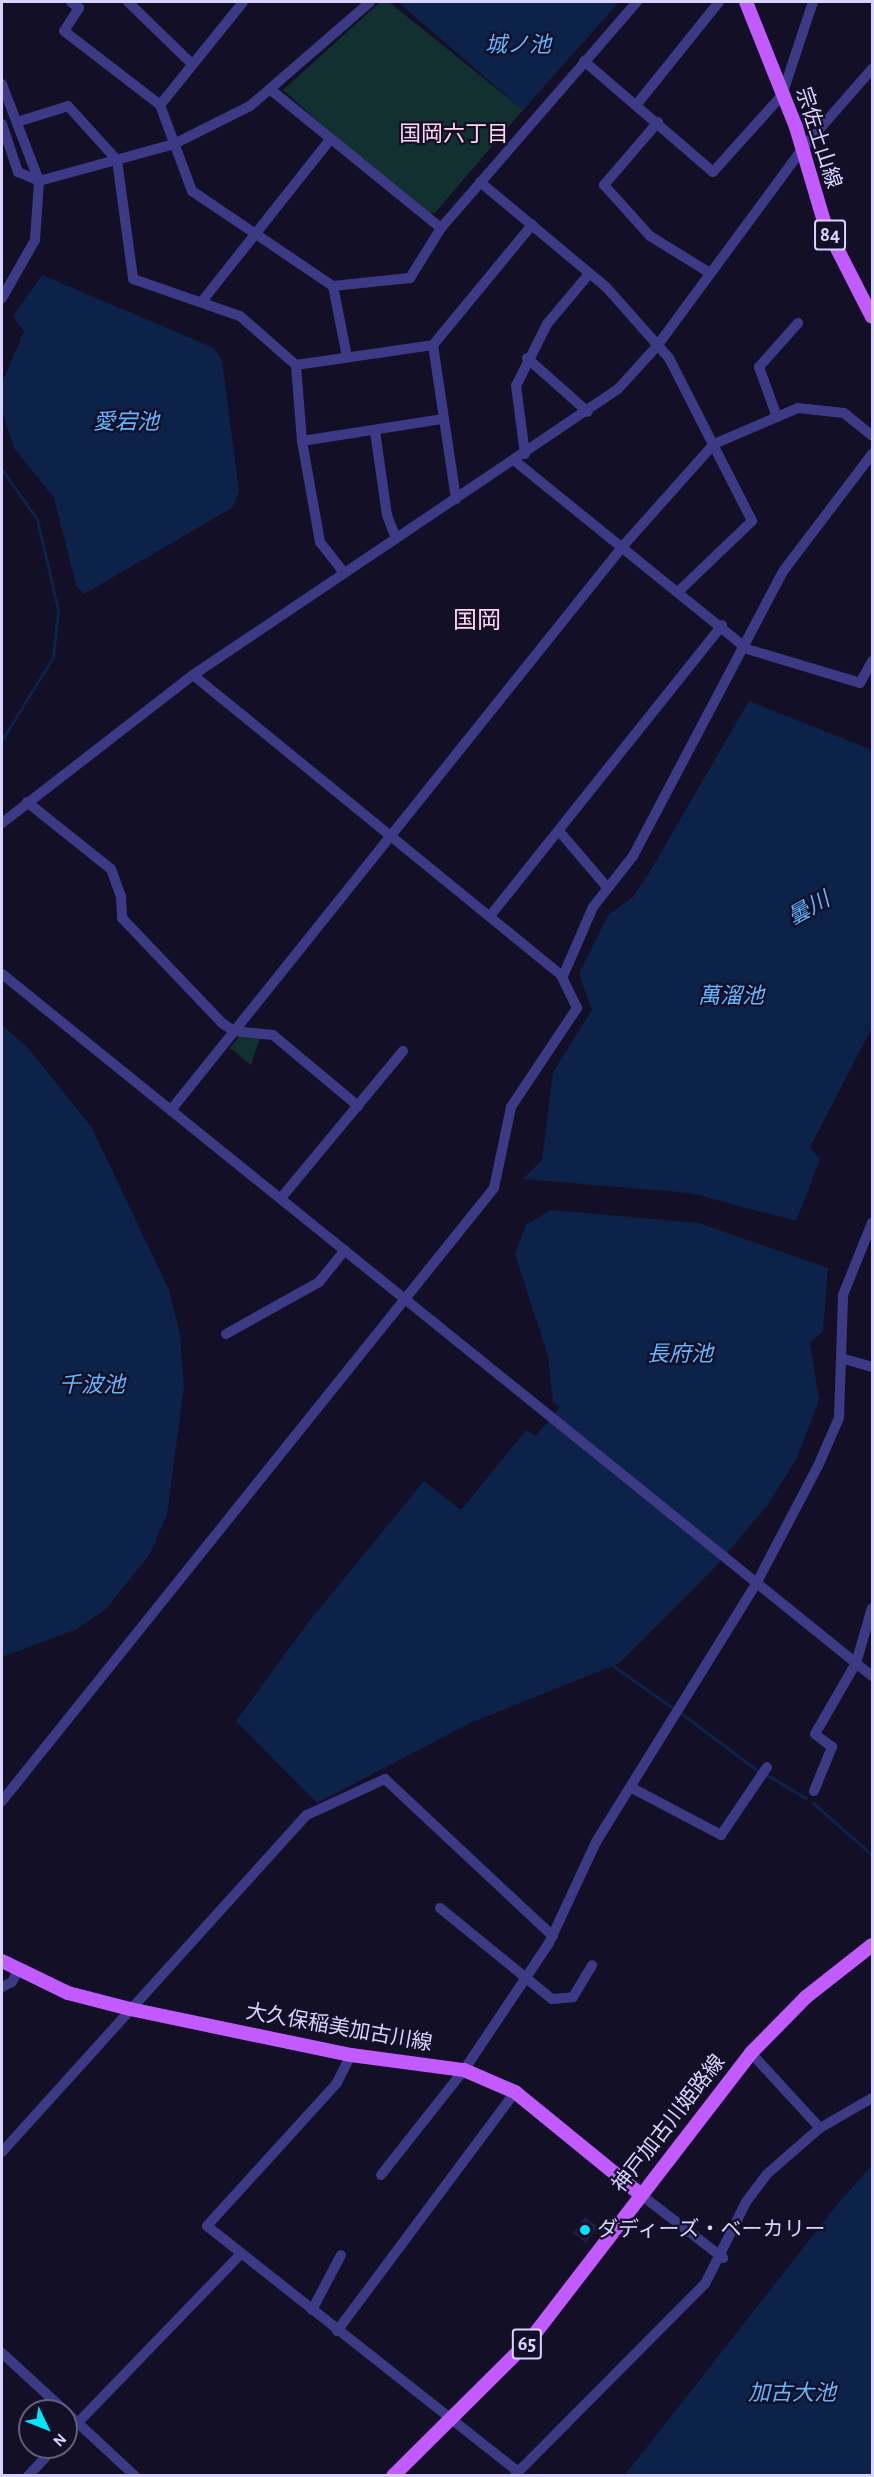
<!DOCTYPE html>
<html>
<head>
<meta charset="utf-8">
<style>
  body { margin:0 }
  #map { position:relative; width:874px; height:2477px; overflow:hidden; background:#130f26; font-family:"Alegreya Sans","Noto Sans JP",sans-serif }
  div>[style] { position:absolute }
  .green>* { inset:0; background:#12302f }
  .water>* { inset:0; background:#0c2248 }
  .stream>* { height:3px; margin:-1.5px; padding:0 1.5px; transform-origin:1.5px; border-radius:1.5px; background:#0c2248 }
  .building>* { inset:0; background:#241b47 }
  .minor>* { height:10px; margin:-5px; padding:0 5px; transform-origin:5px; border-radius:5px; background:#3d3a85 }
  .major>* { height:14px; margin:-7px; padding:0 7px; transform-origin:7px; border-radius:7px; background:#c25bff }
  .dots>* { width:16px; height:16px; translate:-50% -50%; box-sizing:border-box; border:3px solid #130f26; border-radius:50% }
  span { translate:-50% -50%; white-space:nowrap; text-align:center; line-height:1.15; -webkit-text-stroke:4.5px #130f26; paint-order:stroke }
  .shield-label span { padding:2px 4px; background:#130f26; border:2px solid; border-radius:4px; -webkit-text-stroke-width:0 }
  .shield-label { font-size:20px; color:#d9d4ff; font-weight:700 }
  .street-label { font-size:21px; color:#d9d4ff }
  .poi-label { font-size:21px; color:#d9d4ff }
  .left { translate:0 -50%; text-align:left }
  .water-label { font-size:22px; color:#62b6ff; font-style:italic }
  .neighbourhood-label { font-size:22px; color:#ffd6f0 }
  .quarter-label { font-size:24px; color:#ffd6f0 }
  .frame { position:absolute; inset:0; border:3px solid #d9d4ff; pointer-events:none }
  .north { position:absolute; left:18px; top:2399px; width:60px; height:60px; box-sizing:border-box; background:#130f26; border:2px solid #625e7d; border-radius:50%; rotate:133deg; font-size:16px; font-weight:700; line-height:24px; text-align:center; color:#d9d4ff }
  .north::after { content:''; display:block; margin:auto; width:21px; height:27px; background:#00e5ff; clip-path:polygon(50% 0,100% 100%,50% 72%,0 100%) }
</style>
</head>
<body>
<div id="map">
  <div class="green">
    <i style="clip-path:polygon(380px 2px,389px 2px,523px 110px,435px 213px,421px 213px,283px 90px)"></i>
    <i style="clip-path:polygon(240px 1035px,260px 1038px,251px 1065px,230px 1048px)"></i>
  </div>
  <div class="water">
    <i style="clip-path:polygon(398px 2px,619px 2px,523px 110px)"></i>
    <i style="clip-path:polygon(42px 275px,214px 348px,222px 360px,239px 492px,232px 508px,84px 594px,76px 585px,54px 498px,14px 448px,2px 411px,2px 383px,24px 331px,13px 316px)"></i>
    <i style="clip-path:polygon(749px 701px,872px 750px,872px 1028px,810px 1147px,820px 1160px,796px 1221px,690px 1193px,523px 1179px,542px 1160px,553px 1072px,592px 1010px,579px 974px,608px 915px,633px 897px,649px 873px)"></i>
    <i style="clip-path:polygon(2px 1025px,28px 1048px,92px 1128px,170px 1292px,180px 1335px,184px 1387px,167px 1514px,150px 1554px,106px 1609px,77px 1629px,2px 1657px)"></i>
    <i style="clip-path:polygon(550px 1210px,699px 1223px,828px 1268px,823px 1331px,810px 1343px,819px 1400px,797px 1458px,767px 1506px,715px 1567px,620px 1663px,470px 1723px,317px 1803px,236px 1721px,307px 1624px,424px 1481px,461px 1510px,526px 1430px,536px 1436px,560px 1407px,553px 1402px,548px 1356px,515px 1254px,526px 1225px)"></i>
    <i style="clip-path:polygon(872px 2165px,872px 2475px,625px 2475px,840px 2201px)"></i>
  </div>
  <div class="stream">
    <i style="left:2px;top:470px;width:60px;rotate:54.5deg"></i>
    <i style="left:37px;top:519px;width:93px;rotate:77deg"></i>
    <i style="left:58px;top:610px;width:47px;rotate:96.1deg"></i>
    <i style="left:53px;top:657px;width:97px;rotate:121.6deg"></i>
    <i style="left:612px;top:1665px;width:75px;rotate:35.2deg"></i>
    <i style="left:682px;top:1714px;width:95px;rotate:36.9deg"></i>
    <i style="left:767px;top:1775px;width:45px;rotate:30.5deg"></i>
    <i style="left:813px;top:1803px;width:79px;rotate:41.4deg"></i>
  </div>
  <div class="building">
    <i style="clip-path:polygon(585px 2217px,598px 2227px,586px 2243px,573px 2233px)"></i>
  </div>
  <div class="minor">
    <i style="left:71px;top:2px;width:10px;rotate:37deg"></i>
    <i style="left:79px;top:8px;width:27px;rotate:123deg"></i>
    <i style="left:64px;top:31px;width:121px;rotate:37.6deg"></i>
    <i style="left:160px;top:105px;width:92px;rotate:69.6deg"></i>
    <i style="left:192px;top:191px;width:170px;rotate:34deg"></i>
    <i style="left:333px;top:286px;width:77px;rotate:-5.9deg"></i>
    <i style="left:410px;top:278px;width:59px;rotate:-58.2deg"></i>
    <i style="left:128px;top:2px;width:88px;rotate:44.1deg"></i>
    <i style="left:584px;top:61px;width:170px;rotate:40.7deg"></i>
    <i style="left:713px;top:172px;width:103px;rotate:-48.1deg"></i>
    <i style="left:782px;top:95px;width:98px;rotate:-71.6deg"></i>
    <i style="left:2px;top:84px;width:104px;rotate:69.1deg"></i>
    <i style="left:39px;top:181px;width:59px;rotate:93.9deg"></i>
    <i style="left:35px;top:240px;width:67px;rotate:119.6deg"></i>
    <i style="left:271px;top:90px;width:219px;rotate:39.1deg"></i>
    <i style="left:441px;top:228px;width:299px;rotate:-49.1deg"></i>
    <i style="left:637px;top:104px;width:131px;rotate:-51.2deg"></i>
    <i style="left:160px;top:105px;width:132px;rotate:-51.1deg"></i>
    <i style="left:17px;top:122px;width:53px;rotate:-17.4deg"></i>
    <i style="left:68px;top:106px;width:73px;rotate:47.8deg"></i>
    <i style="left:117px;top:160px;width:120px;rotate:82.3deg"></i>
    <i style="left:133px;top:279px;width:113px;rotate:19.1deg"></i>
    <i style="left:240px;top:316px;width:74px;rotate:41.2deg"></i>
    <i style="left:296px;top:365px;width:76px;rotate:85.5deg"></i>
    <i style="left:302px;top:441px;width:103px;rotate:79.9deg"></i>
    <i style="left:320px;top:542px;width:39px;rotate:52deg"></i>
    <i style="left:658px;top:122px;width:83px;rotate:130.6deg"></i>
    <i style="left:604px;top:185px;width:69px;rotate:48deg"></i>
    <i style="left:650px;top:236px;width:70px;rotate:31.7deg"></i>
    <i style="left:2px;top:124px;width:51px;rotate:71.6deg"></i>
    <i style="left:18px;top:172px;width:23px;rotate:23deg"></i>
    <i style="left:39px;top:181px;width:140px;rotate:-15.3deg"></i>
    <i style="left:174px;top:144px;width:85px;rotate:-26.6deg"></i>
    <i style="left:250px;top:106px;width:159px;rotate:-40.9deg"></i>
    <i style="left:480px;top:182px;width:165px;rotate:39.8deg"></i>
    <i style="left:607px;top:288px;width:94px;rotate:48.5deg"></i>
    <i style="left:669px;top:358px;width:183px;rotate:63deg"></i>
    <i style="left:752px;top:521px;width:101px;rotate:136.2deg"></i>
    <i style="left:333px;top:286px;width:72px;rotate:78.8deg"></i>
    <i style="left:203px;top:300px;width:204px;rotate:-51.6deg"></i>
    <i style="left:433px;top:345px;width:156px;rotate:81.5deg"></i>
    <i style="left:527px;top:358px;width:81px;rotate:41.5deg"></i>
    <i style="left:296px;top:365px;width:138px;rotate:-8.3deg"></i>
    <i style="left:433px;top:345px;width:156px;rotate:-50.5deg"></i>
    <i style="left:777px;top:417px;width:53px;rotate:-109.8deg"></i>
    <i style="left:759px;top:367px;width:59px;rotate:-48.4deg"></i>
    <i style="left:375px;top:431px;width:85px;rotate:81.9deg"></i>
    <i style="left:387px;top:515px;width:25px;rotate:69deg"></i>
    <i style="left:302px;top:441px;width:143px;rotate:-8.9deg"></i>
    <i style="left:525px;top:454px;width:69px;rotate:-97.5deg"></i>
    <i style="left:516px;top:386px;width:69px;rotate:-63.4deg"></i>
    <i style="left:547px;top:324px;width:65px;rotate:-50deg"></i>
    <i style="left:515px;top:461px;width:299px;rotate:39deg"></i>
    <i style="left:747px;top:649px;width:118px;rotate:16.7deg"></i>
    <i style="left:860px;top:683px;width:25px;rotate:-61deg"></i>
    <i style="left:27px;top:802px;width:107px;rotate:38.6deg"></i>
    <i style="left:111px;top:869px;width:30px;rotate:70deg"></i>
    <i style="left:121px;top:897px;width:21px;rotate:87deg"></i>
    <i style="left:122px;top:918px;width:145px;rotate:46.4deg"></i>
    <i style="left:222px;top:1023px;width:14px;rotate:34deg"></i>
    <i style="left:234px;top:1031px;width:39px;rotate:6deg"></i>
    <i style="left:273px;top:1035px;width:111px;rotate:39.9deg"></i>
    <i style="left:2px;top:823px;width:242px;rotate:-37.8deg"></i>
    <i style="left:193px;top:675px;width:512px;rotate:-33.94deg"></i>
    <i style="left:618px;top:389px;width:58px;rotate:-47.8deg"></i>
    <i style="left:657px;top:346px;width:246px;rotate:-53.6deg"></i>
    <i style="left:803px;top:148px;width:105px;rotate:-48.9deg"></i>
    <i style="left:559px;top:831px;width:74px;rotate:49.4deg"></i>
    <i style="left:490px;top:916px;width:372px;rotate:-51.4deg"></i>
    <i style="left:2px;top:974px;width:1118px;rotate:38.9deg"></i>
    <i style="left:563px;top:976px;width:75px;rotate:-66.5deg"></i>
    <i style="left:593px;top:907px;width:65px;rotate:-51.9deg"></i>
    <i style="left:633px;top:856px;width:323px;rotate:-62.2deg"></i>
    <i style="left:784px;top:570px;width:146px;rotate:-52.8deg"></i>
    <i style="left:171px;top:1110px;width:723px;rotate:-51.29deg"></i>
    <i style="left:623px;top:546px;width:137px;rotate:-48.3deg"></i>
    <i style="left:714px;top:444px;width:91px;rotate:-23.2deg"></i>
    <i style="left:798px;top:408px;width:46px;rotate:6.2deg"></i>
    <i style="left:844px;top:413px;width:36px;rotate:39deg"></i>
    <i style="left:281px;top:1198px;width:191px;rotate:-50.3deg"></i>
    <i style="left:226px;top:1334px;width:107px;rotate:-29.2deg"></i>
    <i style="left:319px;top:1282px;width:41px;rotate:-50.9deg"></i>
    <i style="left:841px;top:1358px;width:32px;rotate:16deg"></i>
    <i style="left:632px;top:1788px;width:101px;rotate:27.8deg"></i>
    <i style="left:721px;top:1835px;width:82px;rotate:-55.9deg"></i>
    <i style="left:814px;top:1791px;width:48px;rotate:-67.8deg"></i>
    <i style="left:832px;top:1747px;width:21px;rotate:-143deg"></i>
    <i style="left:815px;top:1734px;width:82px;rotate:-60deg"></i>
    <i style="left:856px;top:1663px;width:57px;rotate:-73.8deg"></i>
    <i style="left:2px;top:1801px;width:786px;rotate:-51.25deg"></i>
    <i style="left:494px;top:1188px;width:83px;rotate:-78.1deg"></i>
    <i style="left:511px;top:1107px;width:119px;rotate:-56.3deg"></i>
    <i style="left:577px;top:1008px;width:37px;rotate:-116deg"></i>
    <i style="left:561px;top:975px;width:475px;rotate:-140.8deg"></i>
    <i style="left:440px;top:1908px;width:144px;rotate:39.1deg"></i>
    <i style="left:552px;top:1999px;width:21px;rotate:-5deg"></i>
    <i style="left:573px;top:1997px;width:37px;rotate:-59deg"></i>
    <i style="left:2px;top:1987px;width:11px;rotate:-27deg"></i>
    <i style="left:12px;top:1982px;width:13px;rotate:-63deg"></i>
    <i style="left:751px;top:2053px;width:102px;rotate:47.4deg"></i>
    <i style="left:351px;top:2055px;width:31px;rotate:117deg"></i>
    <i style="left:337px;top:2083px;width:193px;rotate:132.3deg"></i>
    <i style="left:207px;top:2226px;width:397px;rotate:38.3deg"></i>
    <i style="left:2px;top:2152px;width:455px;rotate:-47.9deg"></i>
    <i style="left:307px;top:1815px;width:86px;rotate:-24.8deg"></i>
    <i style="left:385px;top:1779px;width:230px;rotate:43.1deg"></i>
    <i style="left:381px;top:2175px;width:134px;rotate:-51.7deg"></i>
    <i style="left:464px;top:2070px;width:153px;rotate:-56.2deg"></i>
    <i style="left:549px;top:1943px;width:111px;rotate:-65deg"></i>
    <i style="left:596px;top:1842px;width:304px;rotate:-58.2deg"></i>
    <i style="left:756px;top:1584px;width:133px;rotate:-62.3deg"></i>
    <i style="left:818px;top:1466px;width:52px;rotate:-66.4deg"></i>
    <i style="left:839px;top:1418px;width:123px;rotate:-88.1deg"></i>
    <i style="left:843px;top:1295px;width:78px;rotate:-68.1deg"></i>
    <i style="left:640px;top:2194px;width:105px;rotate:37.6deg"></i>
    <i style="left:312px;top:2310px;width:62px;rotate:-62.2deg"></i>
    <i style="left:337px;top:2331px;width:298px;rotate:-53.3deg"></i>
    <i style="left:2px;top:2353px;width:86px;rotate:42.6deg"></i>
    <i style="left:66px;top:2412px;width:94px;rotate:42.8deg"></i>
    <i style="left:66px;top:2435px;width:252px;rotate:-46deg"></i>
    <i style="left:515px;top:2475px;width:269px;rotate:-45.2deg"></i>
    <i style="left:705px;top:2284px;width:92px;rotate:-63.4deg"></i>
    <i style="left:746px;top:2202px;width:35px;rotate:-53deg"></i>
    <i style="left:767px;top:2174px;width:70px;rotate:-41deg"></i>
    <i style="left:820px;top:2128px;width:60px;rotate:-30deg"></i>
    <i style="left:28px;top:2476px;width:40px;rotate:-47deg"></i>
  </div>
  <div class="major">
    <i style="left:746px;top:2px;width:135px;rotate:68.2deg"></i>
    <i style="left:796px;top:127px;width:102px;rotate:73.5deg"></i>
    <i style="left:825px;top:225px;width:103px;rotate:62.9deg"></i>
    <i style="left:2px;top:1961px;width:73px;rotate:25.9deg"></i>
    <i style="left:68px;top:1993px;width:64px;rotate:14.5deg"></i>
    <i style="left:130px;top:2009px;width:226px;rotate:11.8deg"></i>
    <i style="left:351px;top:2055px;width:114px;rotate:7.6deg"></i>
    <i style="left:464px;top:2070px;width:56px;rotate:23.3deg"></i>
    <i style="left:515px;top:2092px;width:161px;rotate:39.2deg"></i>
    <i style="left:393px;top:2476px;width:193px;rotate:-44.8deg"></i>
    <i style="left:530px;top:2340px;width:362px;rotate:-52.4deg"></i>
    <i style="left:751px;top:2053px;width:78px;rotate:-45.5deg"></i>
    <i style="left:806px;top:1997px;width:84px;rotate:-38.2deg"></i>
  </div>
  <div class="dots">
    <i style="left:585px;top:2230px;background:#00e5ff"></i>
  </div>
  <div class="shield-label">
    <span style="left:830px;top:235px">84</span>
    <span style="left:527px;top:2344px">65</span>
  </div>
  <div class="street-label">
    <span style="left:818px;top:138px;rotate:72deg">宗佐土山線</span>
    <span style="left:339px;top:2028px;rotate:10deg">大久保稲美加古川線</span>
    <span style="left:669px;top:2124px;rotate:-52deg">神戸加古川姫路線</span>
  </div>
  <div class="poi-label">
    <span class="left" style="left:597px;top:2230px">ダディーズ・ベーカリー</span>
  </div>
  <div class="water-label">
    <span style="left:518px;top:46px">城ノ池</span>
    <span style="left:126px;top:423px">愛宕池</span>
    <span style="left:809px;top:909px;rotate:-29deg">曇川</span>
    <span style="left:731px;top:997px">萬溜池</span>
    <span style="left:680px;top:1355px">長府池</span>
    <span style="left:92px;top:1386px">千波池</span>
    <span style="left:792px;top:2394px">加古大池</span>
  </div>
  <div class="neighbourhood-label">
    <span style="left:454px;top:135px">国岡六丁目</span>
  </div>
  <div class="quarter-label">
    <span style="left:477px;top:622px">国岡</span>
  </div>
  <div class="frame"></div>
  <div class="north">N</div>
</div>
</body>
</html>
